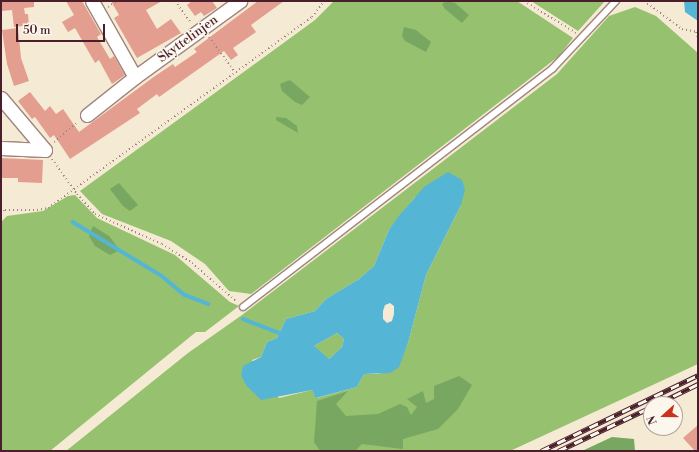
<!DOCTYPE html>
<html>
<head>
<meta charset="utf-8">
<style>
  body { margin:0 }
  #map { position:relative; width:699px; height:452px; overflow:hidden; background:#f5ead3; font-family:"Libre Bodoni",serif }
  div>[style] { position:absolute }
  .green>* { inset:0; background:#96c16f }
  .forest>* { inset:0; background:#78a762 }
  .water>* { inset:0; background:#55b5d4 }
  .stream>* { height:3.5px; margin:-1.75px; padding:0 1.75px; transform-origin:1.75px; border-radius:1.75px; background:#55b5d4 }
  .building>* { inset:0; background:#e39e8f }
  .path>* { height:2px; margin-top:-1px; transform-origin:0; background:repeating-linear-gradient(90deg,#a0847f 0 1px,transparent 0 4px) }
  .roads { filter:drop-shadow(1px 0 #a0847f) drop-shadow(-1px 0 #a0847f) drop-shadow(0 1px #a0847f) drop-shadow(0 -1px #a0847f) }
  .service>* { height:6px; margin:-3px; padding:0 3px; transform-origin:3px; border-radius:3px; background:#fff }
  .minor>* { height:13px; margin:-6.5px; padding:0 6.5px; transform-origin:6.5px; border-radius:6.5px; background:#fff }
  .rail>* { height:4.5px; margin-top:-2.25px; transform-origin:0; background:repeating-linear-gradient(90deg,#fbf7ec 0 9px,#4a1f2b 0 18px); box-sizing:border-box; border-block:1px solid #4a1f2b }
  span { translate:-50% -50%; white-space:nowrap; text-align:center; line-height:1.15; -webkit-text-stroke:3px #fbf7ec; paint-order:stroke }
  .street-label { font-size:13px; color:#4a1f2b }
  .frame { position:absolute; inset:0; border:2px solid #4a1f2b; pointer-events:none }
  .north { position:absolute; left:643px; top:396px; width:40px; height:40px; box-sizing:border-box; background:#fbf7ec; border:1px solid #b4a19f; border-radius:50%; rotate:249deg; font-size:11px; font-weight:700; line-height:16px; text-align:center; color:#4a1f2b }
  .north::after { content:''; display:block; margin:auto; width:14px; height:18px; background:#c8321e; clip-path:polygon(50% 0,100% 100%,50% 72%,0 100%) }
  .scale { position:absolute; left:16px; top:24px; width:89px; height:18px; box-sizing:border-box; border:2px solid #4a1f2b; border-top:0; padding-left:5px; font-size:12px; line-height:14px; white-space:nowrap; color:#4a1f2b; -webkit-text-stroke:3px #fbf7ec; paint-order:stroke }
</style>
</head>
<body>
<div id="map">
  <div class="green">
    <i style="clip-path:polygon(334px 1px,517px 1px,573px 38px,559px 56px,251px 294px,229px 291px,205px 264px,171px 241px,102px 214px,80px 191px,315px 20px)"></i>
    <i style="clip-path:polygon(531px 1px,605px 1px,578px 31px)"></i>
    <i style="clip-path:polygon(evenodd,635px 7px,656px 16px,698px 53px,698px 364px,510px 451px,66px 451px,188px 353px,242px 315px,557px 74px,609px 16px,635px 7px,415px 197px,461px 205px,426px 275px,408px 343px,398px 367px,378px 374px,364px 374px,357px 387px,317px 398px,312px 390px,279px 398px,252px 360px,261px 357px,267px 342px,277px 338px,286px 319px,315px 311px,326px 299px,359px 279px,374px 266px,389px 230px,415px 197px)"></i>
    <i style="clip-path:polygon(75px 195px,97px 218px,175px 255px,230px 302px,239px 306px,205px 332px,196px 332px,50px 451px,1px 451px,1px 222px,7px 216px,43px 211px,68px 196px)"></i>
    <i style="clip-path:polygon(337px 333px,344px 339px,342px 347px,329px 359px,319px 355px,314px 346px)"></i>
  </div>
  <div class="forest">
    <i style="clip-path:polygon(447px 1px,455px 3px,469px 15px,462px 23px,445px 9px,442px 4px)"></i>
    <i style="clip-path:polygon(404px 27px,416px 30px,431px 42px,426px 52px,405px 41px,402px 36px)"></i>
    <i style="clip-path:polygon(290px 80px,310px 97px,302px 105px,295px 102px,282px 91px,280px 84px)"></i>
    <i style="clip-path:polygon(276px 117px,286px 118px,297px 126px,298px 133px,276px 120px)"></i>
    <i style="clip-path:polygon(119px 183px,138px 205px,130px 211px,123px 206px,110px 189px)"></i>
    <i style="clip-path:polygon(93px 226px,109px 236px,120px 250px,110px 255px,95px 246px,89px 236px)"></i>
    <i style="clip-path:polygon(459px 376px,472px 385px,458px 409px,438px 429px,403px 439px,403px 449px,362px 444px,355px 451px,320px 451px,314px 442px,317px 401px,348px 391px,336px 404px,346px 416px,378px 414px,400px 404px,407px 407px,411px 415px,417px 407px,407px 399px,423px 391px,426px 403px,434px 399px,434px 386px)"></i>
    <i style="clip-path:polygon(612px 437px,634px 439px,635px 451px,582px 451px)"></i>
  </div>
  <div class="water">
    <i style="clip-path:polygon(684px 1px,698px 1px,698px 21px,685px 12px)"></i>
    <i style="clip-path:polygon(evenodd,448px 172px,462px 180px,465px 190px,461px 205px,426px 275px,408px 343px,399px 367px,390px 373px,364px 374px,357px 387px,316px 398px,312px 390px,261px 400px,246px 385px,241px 375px,243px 366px,261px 357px,267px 342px,277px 338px,286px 319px,315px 311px,326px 299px,359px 279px,374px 266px,389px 230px,398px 217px,424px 187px,448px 172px,390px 303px,394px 306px,394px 314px,392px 321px,387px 323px,383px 319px,383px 311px,385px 305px,390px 303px,448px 172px,337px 333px,344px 339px,342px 347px,329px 359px,314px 346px,337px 333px)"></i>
  </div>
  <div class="stream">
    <i style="left:73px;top:222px;width:104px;rotate:31.2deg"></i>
    <i style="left:162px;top:276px;width:30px;rotate:40deg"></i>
    <i style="left:185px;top:295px;width:25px;rotate:21deg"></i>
    <i style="left:243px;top:319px;width:39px;rotate:21deg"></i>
  </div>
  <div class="building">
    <i style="clip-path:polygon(1px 1px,34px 1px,34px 7px,24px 8px,25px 14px,28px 14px,29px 25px,14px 27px,12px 10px,1px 11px)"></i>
    <i style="clip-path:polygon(66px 1px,82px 1px,101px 34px,97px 37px,110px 59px,114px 56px,125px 75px,118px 80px,112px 84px,99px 60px,95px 63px,75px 28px,68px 32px,62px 22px,74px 15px)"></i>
    <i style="clip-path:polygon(111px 1px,162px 1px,146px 10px,157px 29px,171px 19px,181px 33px,137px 58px,114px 18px,119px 15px)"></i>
    <i style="clip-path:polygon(192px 1px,212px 1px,217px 8px,204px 16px,201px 12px,195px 16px,187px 5px)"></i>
    <i style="clip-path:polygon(258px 1px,284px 1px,251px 25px,256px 32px,233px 48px,238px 55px,231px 60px,224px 51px,159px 97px,157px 94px,137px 109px,140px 113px,70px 159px,54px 135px,50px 138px,35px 117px,32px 119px,18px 101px,30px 92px,45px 111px,50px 106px,56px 114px,63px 109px,79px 132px,155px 76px,173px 64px,175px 67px,197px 52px,194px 49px)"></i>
    <i style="clip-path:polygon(18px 28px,21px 58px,29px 81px,14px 86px,7px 64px,2px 30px)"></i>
    <i style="clip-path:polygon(1px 158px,43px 160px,42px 183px,18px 182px,18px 178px,1px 178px)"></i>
    <i style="clip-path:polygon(698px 425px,698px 451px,695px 451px,683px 438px)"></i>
  </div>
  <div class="path">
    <i style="left:175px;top:1px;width:27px;rotate:54deg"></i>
    <i style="left:524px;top:1px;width:61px;rotate:31.6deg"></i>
    <i style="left:644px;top:1px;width:47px;rotate:36.4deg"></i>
    <i style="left:682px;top:29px;width:16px;rotate:11deg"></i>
    <i style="left:108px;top:7px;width:11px;rotate:-34deg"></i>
    <i style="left:696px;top:32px;width:6px;rotate:72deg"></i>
    <i style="left:209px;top:37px;width:44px;rotate:53.4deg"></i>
    <i style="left:54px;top:142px;width:31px;rotate:-40deg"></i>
    <i style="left:52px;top:159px;width:43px;rotate:54.5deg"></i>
    <i style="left:77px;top:194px;width:27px;rotate:48deg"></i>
    <i style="left:95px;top:214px;width:73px;rotate:24.1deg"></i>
    <i style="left:162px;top:244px;width:36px;rotate:32deg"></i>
    <i style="left:192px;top:263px;width:58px;rotate:40.8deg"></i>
    <i style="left:1px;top:210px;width:36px"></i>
    <i style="left:37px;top:210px;width:11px;rotate:-10deg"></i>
    <i style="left:48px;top:208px;width:326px;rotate:-35.9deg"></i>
    <i style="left:312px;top:17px;width:20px;rotate:-53deg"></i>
    <i style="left:1px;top:214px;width:5px;rotate:-53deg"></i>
  </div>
  <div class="roads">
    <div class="service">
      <i style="left:243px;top:307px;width:391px;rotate:-37.6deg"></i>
      <i style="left:553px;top:68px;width:92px;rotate:-46.8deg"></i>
    </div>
    <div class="minor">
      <i style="left:92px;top:1px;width:87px;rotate:60.5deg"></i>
      <i style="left:135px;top:77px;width:130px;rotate:-35.9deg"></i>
      <i style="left:1px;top:98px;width:68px;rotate:49.8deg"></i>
      <i style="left:45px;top:150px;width:44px;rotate:-177.4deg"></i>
      <i style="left:87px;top:115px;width:61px;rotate:-38.4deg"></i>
    </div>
  </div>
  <div class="rail">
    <i style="left:657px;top:404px;width:46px;rotate:-26deg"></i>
    <i style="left:541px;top:451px;width:174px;rotate:-25.8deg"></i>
    <i style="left:558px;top:451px;width:103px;rotate:-25.3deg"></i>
  </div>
  <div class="street-label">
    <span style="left:188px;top:39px;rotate:-36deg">Skyttelinjen</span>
  </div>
  <div class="frame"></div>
  <div class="north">N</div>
  <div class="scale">50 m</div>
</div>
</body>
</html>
